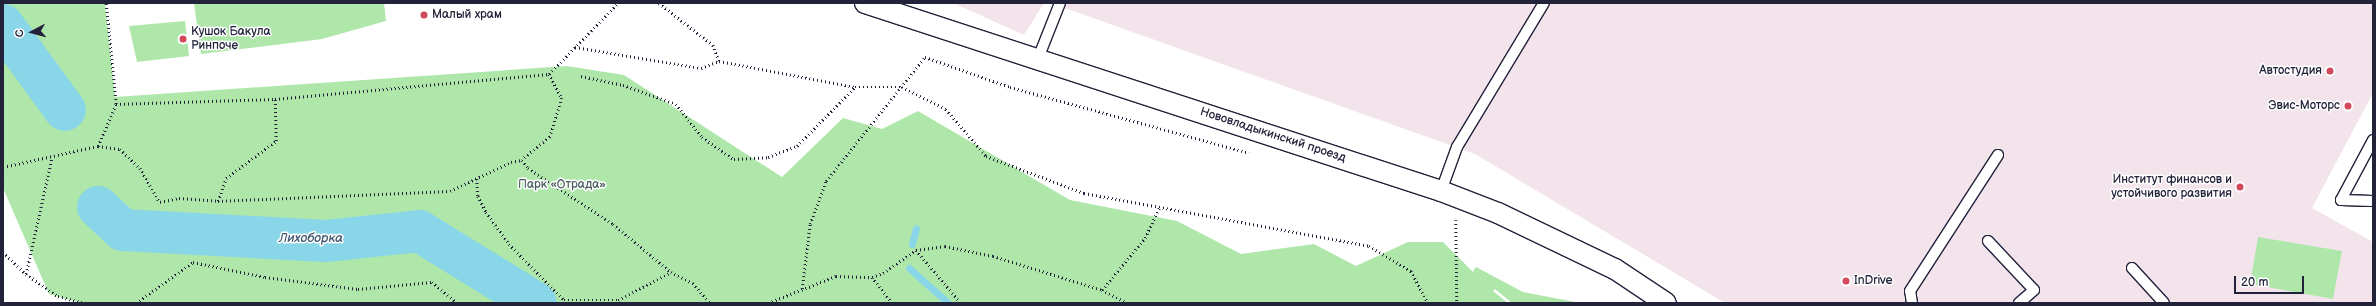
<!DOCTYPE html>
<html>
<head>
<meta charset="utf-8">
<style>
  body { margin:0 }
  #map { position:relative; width:2376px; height:306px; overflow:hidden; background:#fff; font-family:"Balsamiq Sans",sans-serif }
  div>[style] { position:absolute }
  .built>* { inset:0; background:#f3e4ec }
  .green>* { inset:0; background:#afe7ab }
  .stream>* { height:7px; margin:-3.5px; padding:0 3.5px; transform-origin:3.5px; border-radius:3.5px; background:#89d6e8 }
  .river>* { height:42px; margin:-21px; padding:0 21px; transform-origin:21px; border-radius:21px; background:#89d6e8 }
  .path>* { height:2.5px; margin-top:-1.25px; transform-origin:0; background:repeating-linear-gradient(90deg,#22223b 0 1px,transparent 0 4px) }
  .roads { filter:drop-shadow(1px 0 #22223b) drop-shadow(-1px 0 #22223b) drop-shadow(0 1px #22223b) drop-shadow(0 -1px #22223b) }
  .lane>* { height:10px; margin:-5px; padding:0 5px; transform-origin:5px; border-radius:5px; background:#fff }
  .street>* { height:20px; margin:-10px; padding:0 10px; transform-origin:10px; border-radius:10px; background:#fff }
  .dots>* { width:11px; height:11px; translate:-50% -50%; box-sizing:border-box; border:2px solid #fff; border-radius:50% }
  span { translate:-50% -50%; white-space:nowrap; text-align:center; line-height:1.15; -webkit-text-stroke:3px #fff; paint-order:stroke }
  .poi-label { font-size:12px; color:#22223b }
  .left { translate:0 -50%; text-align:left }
  .right { translate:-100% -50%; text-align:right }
  .street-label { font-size:12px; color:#22223b }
  .park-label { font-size:12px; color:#4c5d5d }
  .water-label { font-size:13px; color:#41586f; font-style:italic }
  .frame { position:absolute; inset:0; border:4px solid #22223b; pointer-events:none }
  .north { position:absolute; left:12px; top:12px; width:40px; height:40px; -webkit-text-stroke:3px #fff; paint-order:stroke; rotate:264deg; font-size:11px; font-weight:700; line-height:16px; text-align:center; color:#22223b }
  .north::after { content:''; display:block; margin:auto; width:14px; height:18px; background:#22223b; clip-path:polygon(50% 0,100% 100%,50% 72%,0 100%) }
  .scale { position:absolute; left:2234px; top:276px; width:70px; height:18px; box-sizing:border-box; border:2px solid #22223b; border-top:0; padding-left:5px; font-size:12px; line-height:14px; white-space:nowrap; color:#22223b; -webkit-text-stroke:3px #fff; paint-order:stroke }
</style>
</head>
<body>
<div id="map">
  <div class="built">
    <i style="clip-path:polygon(953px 3px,1044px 3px,1024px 35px)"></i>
    <i style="clip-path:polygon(1051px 3px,2373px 3px,2373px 93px,2312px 208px,2373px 242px,2373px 303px,1725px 303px,1475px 154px)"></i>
  </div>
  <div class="green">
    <i style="clip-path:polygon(3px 3px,105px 3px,115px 97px,567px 66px,624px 75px,782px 177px,843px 118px,882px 129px,918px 111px,1070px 200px,1177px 221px,1241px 254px,1314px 244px,1356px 266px,1408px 242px,1443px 242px,1473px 272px,1475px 273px,1473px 271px,1476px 267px,1523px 292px,1581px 303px,1512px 303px,1495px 289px,1493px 291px,1508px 303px,81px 303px,49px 294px,3px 188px)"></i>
    <i style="clip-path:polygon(194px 3px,384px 3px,386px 21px,322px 39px,201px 54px)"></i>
    <i style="clip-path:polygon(185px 21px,189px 56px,137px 62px,129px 26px)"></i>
    <i style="clip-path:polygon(2258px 237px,2342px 251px,2333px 299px,2250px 284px)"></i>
  </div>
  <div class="stream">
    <i style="left:912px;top:244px;width:16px;rotate:-76deg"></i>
    <i style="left:909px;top:268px;width:52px;rotate:41.9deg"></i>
  </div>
  <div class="river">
    <i style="left:3px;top:25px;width:105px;rotate:53.9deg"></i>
    <i style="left:98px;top:207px;width:34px;rotate:43deg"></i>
    <i style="left:123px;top:230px;width:203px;rotate:3.1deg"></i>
    <i style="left:326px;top:241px;width:94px;rotate:-6.1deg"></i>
    <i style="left:419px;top:231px;width:137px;rotate:31.6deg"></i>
  </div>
  <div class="path">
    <i style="left:659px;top:3px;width:68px;rotate:37.9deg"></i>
    <i style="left:713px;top:45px;width:17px;rotate:69deg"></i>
    <i style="left:719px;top:61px;width:138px;rotate:10.8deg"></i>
    <i style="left:855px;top:87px;width:47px"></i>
    <i style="left:902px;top:87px;width:49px;rotate:26.6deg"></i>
    <i style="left:946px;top:109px;width:62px;rotate:49.6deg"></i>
    <i style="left:986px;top:156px;width:105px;rotate:20.7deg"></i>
    <i style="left:1084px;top:193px;width:290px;rotate:10.5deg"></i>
    <i style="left:1369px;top:246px;width:49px;rotate:30.8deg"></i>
    <i style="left:1411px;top:271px;width:36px;rotate:62deg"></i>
    <i style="left:575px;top:47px;width:128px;rotate:9.5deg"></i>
    <i style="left:701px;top:68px;width:19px;rotate:-21deg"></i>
    <i style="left:549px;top:74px;width:99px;rotate:-45.8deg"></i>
    <i style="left:581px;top:76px;width:43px;rotate:12.1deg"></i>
    <i style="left:623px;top:85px;width:56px;rotate:19.7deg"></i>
    <i style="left:676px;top:104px;width:42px;rotate:51.8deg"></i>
    <i style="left:702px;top:137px;width:39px;rotate:35deg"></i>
    <i style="left:734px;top:159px;width:34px;rotate:-3deg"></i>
    <i style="left:768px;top:157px;width:31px;rotate:-21deg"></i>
    <i style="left:797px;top:146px;width:83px;rotate:-45.5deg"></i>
    <i style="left:116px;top:104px;width:159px;rotate:-1.8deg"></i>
    <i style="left:275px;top:99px;width:275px;rotate:-5.2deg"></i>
    <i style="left:549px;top:74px;width:27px;rotate:62deg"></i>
    <i style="left:562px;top:98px;width:41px;rotate:107.1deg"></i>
    <i style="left:550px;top:137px;width:36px;rotate:141deg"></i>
    <i style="left:98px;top:146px;width:22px;rotate:8deg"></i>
    <i style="left:120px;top:149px;width:28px;rotate:44deg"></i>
    <i style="left:140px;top:168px;width:39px;rotate:60deg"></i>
    <i style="left:160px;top:202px;width:19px;rotate:-12deg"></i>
    <i style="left:179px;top:198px;width:39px;rotate:4deg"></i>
    <i style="left:218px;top:201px;width:232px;rotate:-2.5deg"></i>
    <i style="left:450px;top:191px;width:68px;rotate:-25.4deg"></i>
    <i style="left:511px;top:162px;width:11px;rotate:-10deg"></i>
    <i style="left:522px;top:160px;width:10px;rotate:53deg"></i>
    <i style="left:528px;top:168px;width:102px;rotate:33.4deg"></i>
    <i style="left:613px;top:224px;width:75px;rotate:39.6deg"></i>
    <i style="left:671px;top:272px;width:25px;rotate:27deg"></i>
    <i style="left:693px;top:283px;width:26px;rotate:50deg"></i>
    <i style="left:3px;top:167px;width:97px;rotate:-12.5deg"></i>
    <i style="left:98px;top:146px;width:46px;rotate:-66.8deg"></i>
    <i style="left:116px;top:104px;width:101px;rotate:-95.7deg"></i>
    <i style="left:477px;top:179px;width:17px;rotate:87deg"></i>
    <i style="left:478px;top:196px;width:18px;rotate:63deg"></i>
    <i style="left:486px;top:212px;width:39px;rotate:54deg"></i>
    <i style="left:509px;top:244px;width:78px;rotate:45.5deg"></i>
    <i style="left:564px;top:300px;width:54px"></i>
    <i style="left:618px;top:300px;width:60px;rotate:-27.8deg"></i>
    <i style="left:218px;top:201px;width:24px;rotate:-71deg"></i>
    <i style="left:226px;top:178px;width:62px;rotate:-36.5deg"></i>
    <i style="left:276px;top:141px;width:42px;rotate:-91.4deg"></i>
    <i style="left:1456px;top:220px;width:83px;rotate:89.3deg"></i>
    <i style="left:916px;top:250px;width:70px;rotate:49.7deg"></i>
    <i style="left:3px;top:252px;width:32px;rotate:44deg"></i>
    <i style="left:26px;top:274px;width:39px;rotate:35deg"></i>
    <i style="left:58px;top:296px;width:27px;rotate:15deg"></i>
    <i style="left:26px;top:274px;width:120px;rotate:-77.5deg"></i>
    <i style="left:872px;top:277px;width:33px;rotate:52deg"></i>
    <i style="left:802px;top:289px;width:65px;rotate:-83deg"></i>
    <i style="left:810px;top:224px;width:46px;rotate:-69.6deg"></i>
    <i style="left:826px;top:181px;width:159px;rotate:-51.4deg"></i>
    <i style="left:925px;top:57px;width:90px;rotate:19.4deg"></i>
    <i style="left:1010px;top:87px;width:248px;rotate:15.4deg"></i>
    <i style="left:1102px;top:290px;width:67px;rotate:-50.4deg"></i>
    <i style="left:1145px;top:238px;width:33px;rotate:-65deg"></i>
    <i style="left:136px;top:303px;width:70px;rotate:-35.7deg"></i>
    <i style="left:193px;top:262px;width:74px;rotate:11.8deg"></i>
    <i style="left:265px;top:277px;width:94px;rotate:7.4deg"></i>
    <i style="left:358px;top:289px;width:74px;rotate:-5.4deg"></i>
    <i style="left:432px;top:282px;width:33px;rotate:40deg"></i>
    <i style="left:768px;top:303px;width:73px;rotate:-21.7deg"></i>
    <i style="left:836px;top:276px;width:36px;rotate:2deg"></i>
    <i style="left:872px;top:277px;width:12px;rotate:-20deg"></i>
    <i style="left:883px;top:273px;width:40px;rotate:-34.9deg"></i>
    <i style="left:916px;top:250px;width:29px;rotate:-8deg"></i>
    <i style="left:945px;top:246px;width:49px;rotate:11.8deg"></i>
    <i style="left:993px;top:256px;width:114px;rotate:17.3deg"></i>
    <i style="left:1102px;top:290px;width:29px;rotate:27deg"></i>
  </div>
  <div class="roads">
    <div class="lane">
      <i style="left:1037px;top:61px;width:62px;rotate:-68.4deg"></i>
      <i style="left:2373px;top:140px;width:68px;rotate:118.1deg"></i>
      <i style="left:2341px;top:200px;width:32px;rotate:2deg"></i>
      <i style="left:1441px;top:191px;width:47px;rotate:-70deg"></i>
      <i style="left:1457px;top:147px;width:168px;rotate:-58.9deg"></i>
      <i style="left:1988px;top:241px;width:67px;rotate:46.8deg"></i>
      <i style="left:2034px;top:290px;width:20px;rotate:139deg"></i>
      <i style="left:2132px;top:268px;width:47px;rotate:47.6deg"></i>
      <i style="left:1912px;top:303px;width:12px;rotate:-99deg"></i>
      <i style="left:1910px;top:291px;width:162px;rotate:-57.1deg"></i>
    </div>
    <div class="street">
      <i style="left:865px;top:3px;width:606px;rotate:18.08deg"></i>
      <i style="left:1441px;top:191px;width:61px;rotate:21.1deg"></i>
      <i style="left:1498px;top:213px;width:130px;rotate:25.6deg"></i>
      <i style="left:1615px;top:269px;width:61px;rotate:33.7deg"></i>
    </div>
  </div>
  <div class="dots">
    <i style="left:424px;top:15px;background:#d1495b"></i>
    <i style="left:183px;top:39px;background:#d1495b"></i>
    <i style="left:2330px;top:71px;background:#d1495b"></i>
    <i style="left:2348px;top:106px;background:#d1495b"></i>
    <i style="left:2240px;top:187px;background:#d1495b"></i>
    <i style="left:1846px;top:281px;background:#d1495b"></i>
  </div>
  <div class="poi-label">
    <span class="left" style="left:432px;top:15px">Малый храм</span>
    <span class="left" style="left:191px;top:39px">Кушок Бакула<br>Ринпоче</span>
    <span class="right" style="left:2322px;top:71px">Автостудия</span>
    <span class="right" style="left:2340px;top:106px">Эвис-Моторс</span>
    <span class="right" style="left:2232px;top:187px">Институт финансов и<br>устойчивого развития</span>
    <span class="left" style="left:1854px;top:281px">InDrive</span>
  </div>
  <div class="street-label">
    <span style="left:1273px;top:135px;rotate:18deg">Нововладыкинский проезд</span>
  </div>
  <div class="park-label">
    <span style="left:562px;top:185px">Парк «Отрада»</span>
  </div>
  <div class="water-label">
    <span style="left:311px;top:238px">Лихоборка</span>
  </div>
  <div class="frame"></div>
  <div class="north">С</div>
  <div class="scale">20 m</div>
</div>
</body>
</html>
